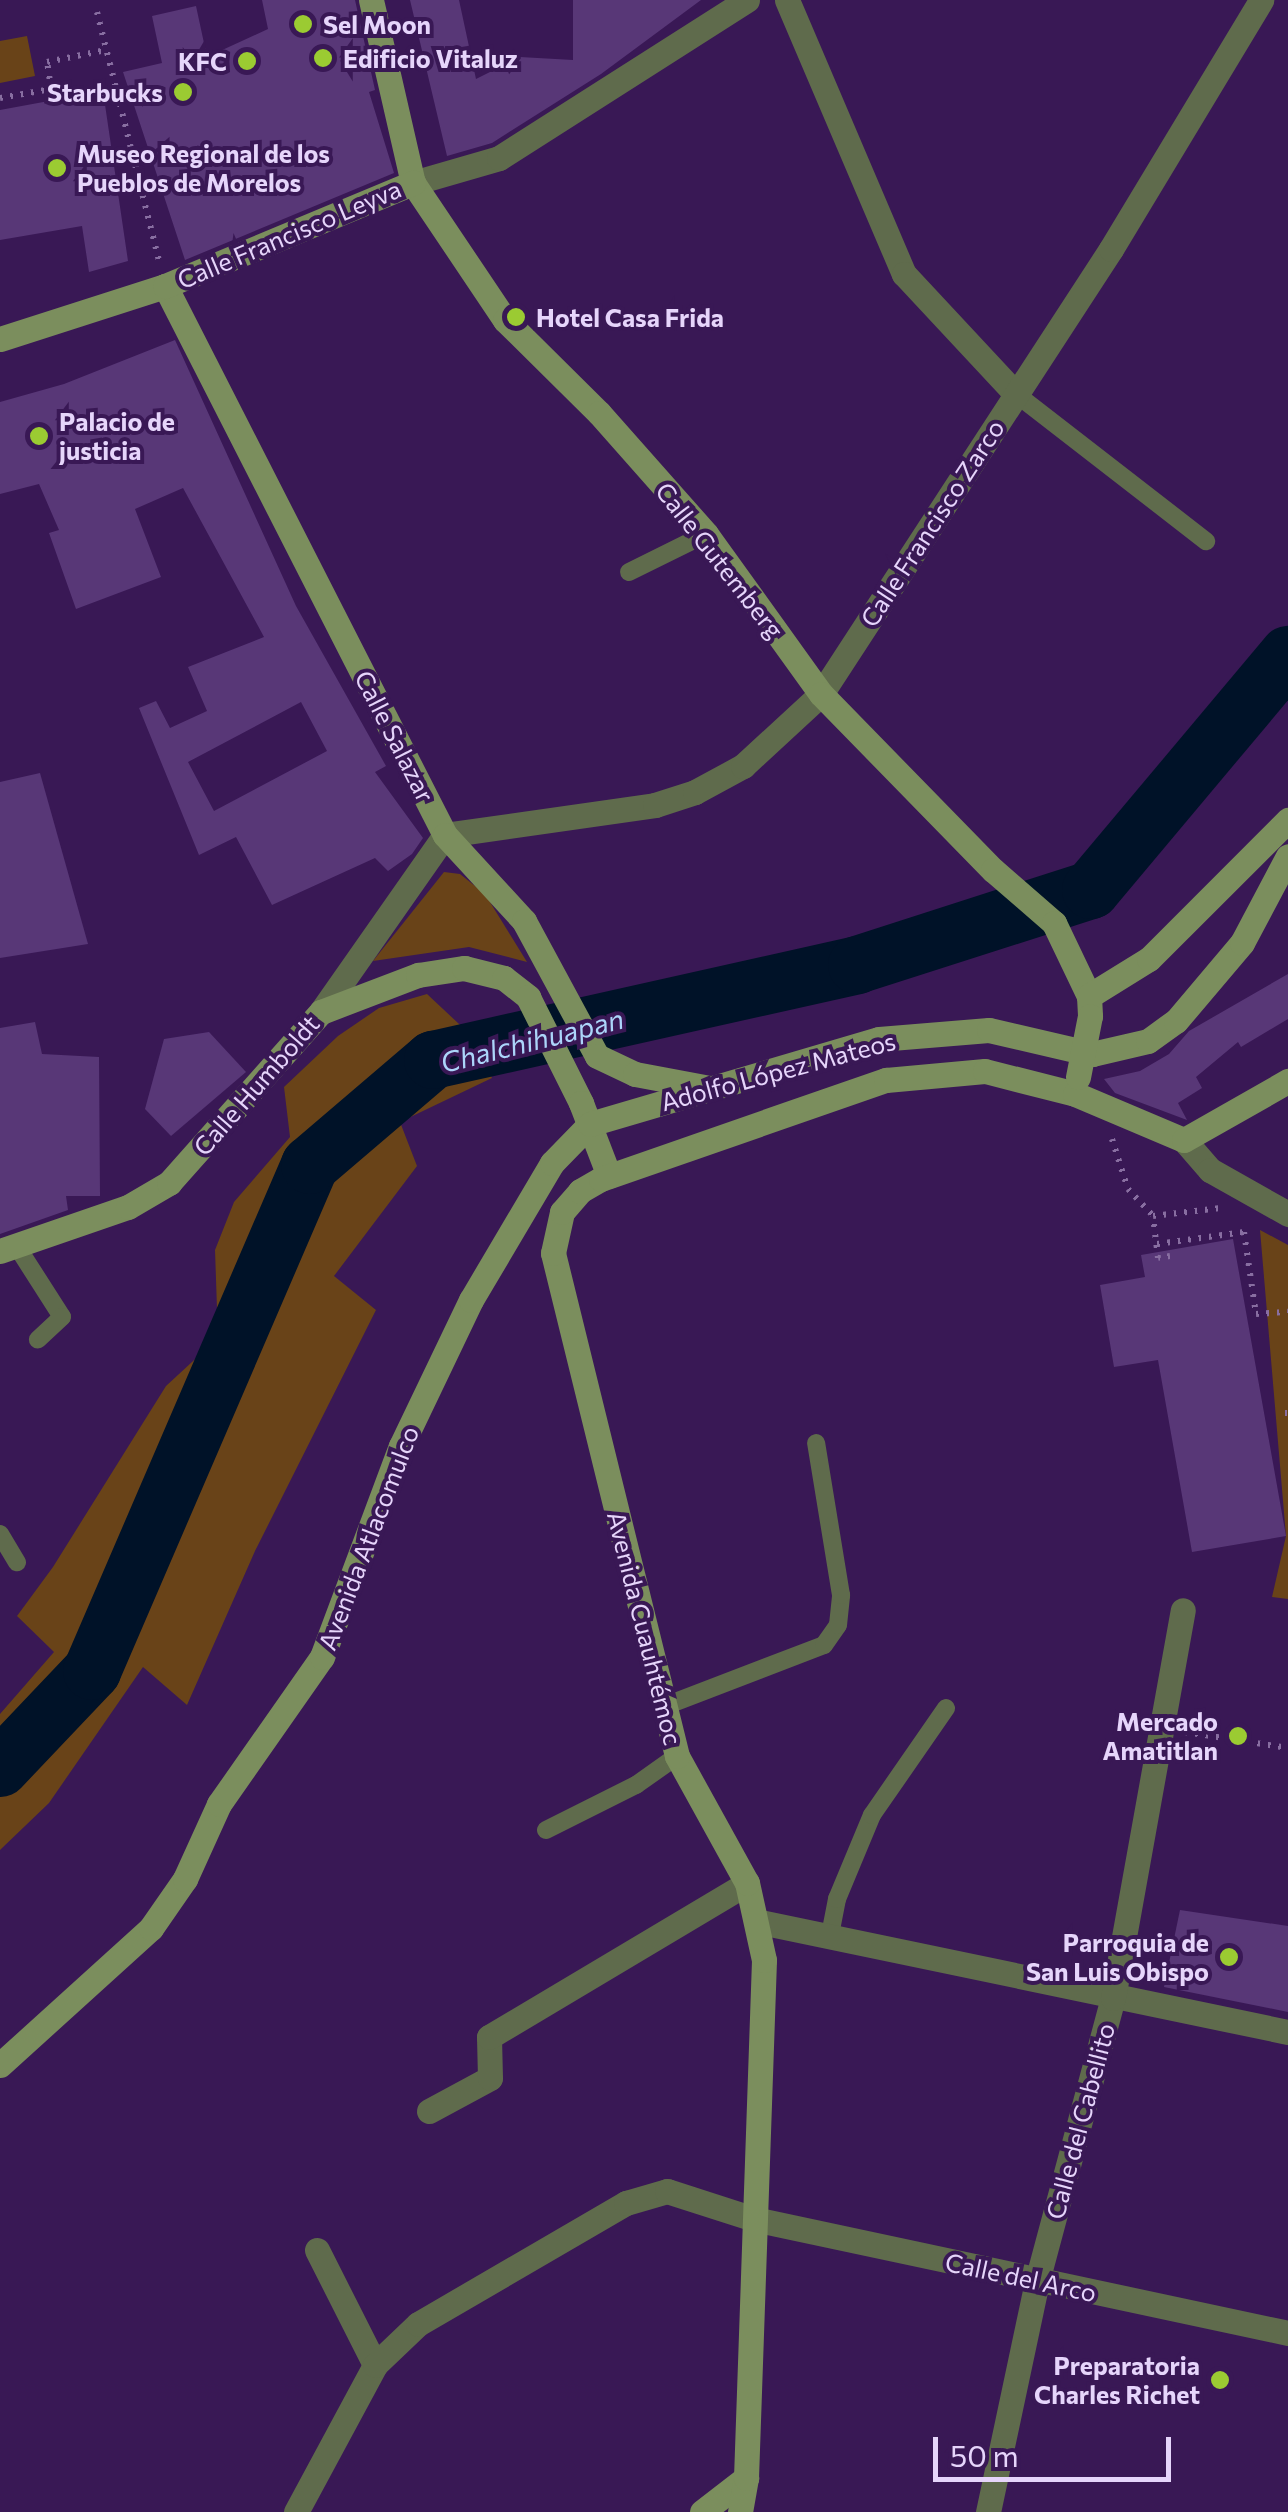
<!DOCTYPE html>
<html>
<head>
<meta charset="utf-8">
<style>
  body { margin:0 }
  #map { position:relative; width:1288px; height:2512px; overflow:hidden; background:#391855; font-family:Commissioner,sans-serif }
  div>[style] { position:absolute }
  .green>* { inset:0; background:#694318 }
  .river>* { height:58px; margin:-29px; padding:0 29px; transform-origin:29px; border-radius:29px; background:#001228 }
  .building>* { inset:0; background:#583777 }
  .path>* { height:6px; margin-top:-3px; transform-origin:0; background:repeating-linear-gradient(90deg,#886ea1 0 2.5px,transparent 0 10.5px) }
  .lane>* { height:18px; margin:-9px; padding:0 9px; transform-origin:9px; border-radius:9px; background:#5f6b4c }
  .street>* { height:25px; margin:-12.5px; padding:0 12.5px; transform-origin:12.5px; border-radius:12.5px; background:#5f6b4c }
  .secondary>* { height:25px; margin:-12.5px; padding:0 12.5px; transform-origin:12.5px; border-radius:12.5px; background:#7b8e5d }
  .secondary-bridge>* { height:25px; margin:-12.5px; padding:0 12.5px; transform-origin:12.5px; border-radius:12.5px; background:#7b8e5d }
  .dots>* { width:28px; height:28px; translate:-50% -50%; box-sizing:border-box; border:5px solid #391855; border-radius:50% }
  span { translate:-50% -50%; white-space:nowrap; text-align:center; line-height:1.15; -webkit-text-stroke:8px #391855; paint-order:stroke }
  .poi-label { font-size:25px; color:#e6d5fb; font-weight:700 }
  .left { translate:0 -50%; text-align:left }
  .right { translate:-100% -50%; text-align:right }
  .street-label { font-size:25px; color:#e6d5fb }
  .water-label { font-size:28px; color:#acd5fa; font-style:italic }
  .scale { position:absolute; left:933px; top:2437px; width:238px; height:45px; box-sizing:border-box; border:5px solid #e6d5fb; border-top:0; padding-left:12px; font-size:30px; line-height:35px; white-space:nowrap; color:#e6d5fb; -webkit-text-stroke:8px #391855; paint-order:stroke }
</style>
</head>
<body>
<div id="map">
  <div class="green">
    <i style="clip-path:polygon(27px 36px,35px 76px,0 83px,0 41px)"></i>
    <i style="clip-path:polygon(444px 872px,460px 874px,485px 894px,527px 962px,469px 947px,373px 961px)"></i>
    <i style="clip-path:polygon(427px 994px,474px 1038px,492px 1078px,400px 1122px,417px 1166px,334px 1276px,376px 1310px,255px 1551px,187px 1705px,143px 1667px,49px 1803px,0 1850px,0 1714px,54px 1652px,17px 1616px,53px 1567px,166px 1386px,218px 1338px,215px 1250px,234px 1202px,290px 1137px,284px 1087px,338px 1036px,379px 1008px)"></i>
    <i style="clip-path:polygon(1260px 1230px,1288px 1245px,1288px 1599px,1272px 1597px,1286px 1536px)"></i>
  </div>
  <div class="river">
    <i style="left:0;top:1768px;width:134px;rotate:-46.5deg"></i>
    <i style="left:92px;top:1671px;width:551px;rotate:-66.69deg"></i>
    <i style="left:310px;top:1165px;width:162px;rotate:-40.5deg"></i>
    <i style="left:433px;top:1060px;width:435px;rotate:-12.6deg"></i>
    <i style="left:857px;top:965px;width:246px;rotate:-17.8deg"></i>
    <i style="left:1091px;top:890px;width:307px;rotate:-50deg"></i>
  </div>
  <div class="building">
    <i style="clip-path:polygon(262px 0,355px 0,375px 90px,369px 92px,394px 173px,185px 260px,123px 72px,162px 63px,152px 16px,196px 6px,207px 57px,268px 29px)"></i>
    <i style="clip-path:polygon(410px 0,459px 0,476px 79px,520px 57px,573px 60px,573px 0,701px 0,601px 74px,492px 143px,447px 156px)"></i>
    <i style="clip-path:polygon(103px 91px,128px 261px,89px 272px,82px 226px,0 240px,0 110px)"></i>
    <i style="clip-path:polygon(evenodd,175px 340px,296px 606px,386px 766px,375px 772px,423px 838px,412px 854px,388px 871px,375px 858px,272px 905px,236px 837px,199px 855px,139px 708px,156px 701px,170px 728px,207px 711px,188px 667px,264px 637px,183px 488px,135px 509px,161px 577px,76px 609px,49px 533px,59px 530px,39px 484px,0 494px,0 402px,64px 384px,175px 340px,301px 702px,327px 751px,214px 811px,188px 762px,301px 702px)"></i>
    <i style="clip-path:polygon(40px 773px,88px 944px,0 958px,0 782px)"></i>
    <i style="clip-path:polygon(1288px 974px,1288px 1019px,1241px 1047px,1238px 1042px,1196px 1077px,1202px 1088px,1178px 1103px,1187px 1120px,1115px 1093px,1104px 1079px,1140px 1071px,1169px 1054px,1189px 1031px)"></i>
    <i style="clip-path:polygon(35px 1022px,42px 1054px,99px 1057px,100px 1196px,66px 1196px,68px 1210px,0 1234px,0 1028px)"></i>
    <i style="clip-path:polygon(209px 1032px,246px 1072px,171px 1136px,145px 1109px,164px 1039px)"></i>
    <i style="clip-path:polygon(1233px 1239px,1286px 1536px,1192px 1552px,1158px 1360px,1114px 1367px,1100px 1285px,1145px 1277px,1141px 1255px)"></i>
    <i style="clip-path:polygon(1180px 1910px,1288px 1926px,1288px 2012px,1164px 1987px)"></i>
  </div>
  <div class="path">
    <i style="left:97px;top:12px;width:256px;rotate:76deg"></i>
    <i style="left:0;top:98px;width:52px;rotate:-10deg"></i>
    <i style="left:51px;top:89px;width:27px;rotate:-98deg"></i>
    <i style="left:47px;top:62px;width:60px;rotate:-11.5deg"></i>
    <i style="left:1112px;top:1139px;width:52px;rotate:72.3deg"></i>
    <i style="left:1128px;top:1189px;width:37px;rotate:47deg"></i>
    <i style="left:1157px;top:1244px;width:88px;rotate:-7.9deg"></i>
    <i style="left:1244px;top:1232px;width:83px;rotate:81.7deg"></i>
    <i style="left:1256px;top:1314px;width:32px;rotate:-4deg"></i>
    <i style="left:1170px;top:1256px;width:12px;rotate:171deg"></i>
    <i style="left:1158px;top:1258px;width:42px;rotate:-96.8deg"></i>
    <i style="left:1153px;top:1216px;width:68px;rotate:-6.7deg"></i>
    <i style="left:1285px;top:1413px;width:3px"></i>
    <i style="left:1185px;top:1732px;width:104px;rotate:8.8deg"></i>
  </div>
  <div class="lane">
    <i style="left:1015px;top:393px;width:242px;rotate:37.8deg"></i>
    <i style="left:629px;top:572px;width:86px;rotate:-26.3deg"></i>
    <i style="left:16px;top:1245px;width:85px;rotate:57.4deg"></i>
    <i style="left:62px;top:1317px;width:33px;rotate:137deg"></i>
    <i style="left:0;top:1534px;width:33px;rotate:59deg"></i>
    <i style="left:665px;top:1706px;width:170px;rotate:-21deg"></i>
    <i style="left:824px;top:1645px;width:24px;rotate:-55deg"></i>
    <i style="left:838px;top:1625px;width:30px;rotate:-84deg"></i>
    <i style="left:841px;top:1595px;width:154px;rotate:-99.3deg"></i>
    <i style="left:546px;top:1830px;width:101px;rotate:-26.6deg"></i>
    <i style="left:636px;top:1785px;width:50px;rotate:-35.3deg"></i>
    <i style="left:830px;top:1935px;width:37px;rotate:-79deg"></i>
    <i style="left:837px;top:1899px;width:91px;rotate:-67.4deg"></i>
    <i style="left:872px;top:1815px;width:130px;rotate:-55.3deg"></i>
  </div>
  <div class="street">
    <i style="left:787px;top:0;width:298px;rotate:66.9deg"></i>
    <i style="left:904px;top:274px;width:163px;rotate:47deg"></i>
    <i style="left:413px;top:183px;width:90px;rotate:-16.2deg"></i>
    <i style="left:499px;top:158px;width:294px;rotate:-32.5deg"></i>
    <i style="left:321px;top:1012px;width:216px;rotate:-55deg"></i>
    <i style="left:445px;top:835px;width:212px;rotate:-8.1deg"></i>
    <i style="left:655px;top:805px;width:42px;rotate:-18deg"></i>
    <i style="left:695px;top:792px;width:55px;rotate:-28.4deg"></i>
    <i style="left:743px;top:766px;width:106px;rotate:-42.7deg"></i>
    <i style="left:821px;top:694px;width:531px;rotate:-56.91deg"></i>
    <i style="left:1111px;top:249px;width:291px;rotate:-58.9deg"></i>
    <i style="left:1184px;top:1140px;width:40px;rotate:49deg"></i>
    <i style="left:1210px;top:1170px;width:90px;rotate:29.4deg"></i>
    <i style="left:756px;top:1921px;width:543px;rotate:11.79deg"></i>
    <i style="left:429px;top:2111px;width:69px;rotate:-28.4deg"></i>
    <i style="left:490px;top:2078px;width:41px;rotate:-91.4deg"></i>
    <i style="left:489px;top:2037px;width:300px;rotate:-30.8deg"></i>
    <i style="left:317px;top:2250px;width:129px;rotate:63.2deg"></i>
    <i style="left:296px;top:2512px;width:167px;rotate:-61.7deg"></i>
    <i style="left:375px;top:2365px;width:59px;rotate:-43.6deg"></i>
    <i style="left:418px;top:2324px;width:241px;rotate:-30.2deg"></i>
    <i style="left:626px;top:2203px;width:43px;rotate:-16.3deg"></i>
    <i style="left:667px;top:2191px;width:91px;rotate:17.8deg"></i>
    <i style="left:754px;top:2219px;width:546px;rotate:12.05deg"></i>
    <i style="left:988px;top:2512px;width:236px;rotate:-78deg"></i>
    <i style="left:1037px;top:2281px;width:293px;rotate:-75deg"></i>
    <i style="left:1113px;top:1998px;width:394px;rotate:-79.8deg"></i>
  </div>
  <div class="secondary">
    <i style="left:371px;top:0;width:188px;rotate:77.1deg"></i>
    <i style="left:413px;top:183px;width:165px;rotate:56.1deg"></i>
    <i style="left:505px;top:320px;width:132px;rotate:44.7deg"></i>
    <i style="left:599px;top:413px;width:162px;rotate:48.5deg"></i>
    <i style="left:706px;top:534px;width:197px;rotate:54.3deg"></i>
    <i style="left:821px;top:694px;width:246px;rotate:45.7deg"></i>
    <i style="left:993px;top:870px;width:81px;rotate:41deg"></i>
    <i style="left:1054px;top:923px;width:81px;rotate:64.4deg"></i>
    <i style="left:1089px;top:996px;width:20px;rotate:87deg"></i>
    <i style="left:165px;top:286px;width:616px;rotate:62.98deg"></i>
    <i style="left:445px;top:835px;width:117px;rotate:47.4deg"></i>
    <i style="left:524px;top:921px;width:153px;rotate:61.6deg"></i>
    <i style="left:597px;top:1056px;width:42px;rotate:25.3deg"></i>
    <i style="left:635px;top:1074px;width:76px;rotate:10.6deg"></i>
    <i style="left:0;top:339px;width:173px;rotate:-17.8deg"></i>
    <i style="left:165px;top:286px;width:269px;rotate:-22.6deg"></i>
    <i style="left:1089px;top:996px;width:70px;rotate:-31.7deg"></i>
    <i style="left:1149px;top:959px;width:197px;rotate:-45deg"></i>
    <i style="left:0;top:1251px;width:135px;rotate:-19deg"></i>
    <i style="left:128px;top:1207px;width:48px;rotate:-30.3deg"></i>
    <i style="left:169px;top:1183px;width:229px;rotate:-48.4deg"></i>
    <i style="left:321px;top:1012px;width:104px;rotate:-20.9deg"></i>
    <i style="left:418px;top:975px;width:47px;rotate:-8.7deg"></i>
    <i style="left:464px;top:968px;width:41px;rotate:14deg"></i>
    <i style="left:504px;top:978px;width:31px;rotate:38deg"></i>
    <i style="left:528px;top:997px;width:119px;rotate:63.4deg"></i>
    <i style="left:581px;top:1103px;width:78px;rotate:69deg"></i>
    <i style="left:0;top:2065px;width:204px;rotate:-42.2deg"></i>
    <i style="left:151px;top:1928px;width:60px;rotate:-55.2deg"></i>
    <i style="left:185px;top:1879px;width:82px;rotate:-65.6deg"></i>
    <i style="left:219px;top:1804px;width:179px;rotate:-55deg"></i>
    <i style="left:322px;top:1657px;width:225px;rotate:-69.5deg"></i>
    <i style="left:401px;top:1446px;width:162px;rotate:-64.4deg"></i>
    <i style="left:471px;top:1300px;width:159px;rotate:-59.4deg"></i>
    <i style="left:552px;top:1163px;width:54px;rotate:-45.7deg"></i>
    <i style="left:590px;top:1124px;width:301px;rotate:-16.4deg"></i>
    <i style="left:879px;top:1039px;width:110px;rotate:-4.7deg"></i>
    <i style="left:989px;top:1030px;width:106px;rotate:13.1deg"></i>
    <i style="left:1092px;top:1054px;width:57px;rotate:-13.1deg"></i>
    <i style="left:1148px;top:1041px;width:34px;rotate:-36deg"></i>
    <i style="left:1176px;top:1021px;width:102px;rotate:-49.8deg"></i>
    <i style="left:1242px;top:943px;width:98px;rotate:-62.1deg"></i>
    <i style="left:702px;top:2512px;width:56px;rotate:-37.7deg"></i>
    <i style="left:740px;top:2512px;width:35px;rotate:-80deg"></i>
    <i style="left:746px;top:2478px;width:518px;rotate:-88.01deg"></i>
    <i style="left:764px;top:1960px;width:79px;rotate:-102.4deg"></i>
    <i style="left:747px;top:1883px;width:145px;rotate:-118.9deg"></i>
    <i style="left:677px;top:1756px;width:518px;rotate:-103.85deg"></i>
    <i style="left:553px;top:1253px;width:42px;rotate:-77.6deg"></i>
    <i style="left:562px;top:1212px;width:28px;rotate:-49deg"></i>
    <i style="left:580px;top:1191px;width:24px;rotate:-30deg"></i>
    <i style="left:601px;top:1179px;width:302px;rotate:-19.2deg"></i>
    <i style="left:886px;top:1080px;width:99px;rotate:-5.2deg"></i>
    <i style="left:985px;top:1071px;width:93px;rotate:14.3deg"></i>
    <i style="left:1075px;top:1094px;width:118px;rotate:22.9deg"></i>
    <i style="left:1184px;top:1140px;width:120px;rotate:-29.6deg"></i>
  </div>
  <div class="secondary-bridge">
    <i style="left:1078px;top:1077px;width:62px;rotate:-78.9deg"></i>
  </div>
  <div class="dots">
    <i style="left:303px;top:24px;background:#9bcb32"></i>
    <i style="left:323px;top:58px;background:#9bcb32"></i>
    <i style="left:247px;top:61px;background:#9bcb32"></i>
    <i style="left:183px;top:92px;background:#9bcb32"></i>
    <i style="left:57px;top:168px;background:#9bcb32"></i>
    <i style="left:516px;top:317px;background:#9bcb32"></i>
    <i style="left:39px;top:436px;background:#9bcb32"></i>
    <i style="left:1238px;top:1736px;background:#9bcb32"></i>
    <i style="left:1229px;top:1957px;background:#9bcb32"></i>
    <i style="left:1220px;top:2380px;background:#9bcb32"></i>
  </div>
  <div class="poi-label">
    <span class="left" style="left:323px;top:24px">Sel Moon</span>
    <span class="left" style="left:343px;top:58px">Edificio Vitaluz</span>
    <span class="right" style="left:227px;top:61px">KFC</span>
    <span class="right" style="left:163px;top:92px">Starbucks</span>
    <span class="left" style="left:77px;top:168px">Museo Regional de los<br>Pueblos de Morelos</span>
    <span class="left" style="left:536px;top:317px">Hotel Casa Frida</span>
    <span class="left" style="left:59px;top:436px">Palacio de<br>justicia</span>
    <span class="right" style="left:1218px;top:1736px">Mercado<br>Amatitlan</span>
    <span class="right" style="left:1209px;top:1957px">Parroquia de<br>San Luis Obispo</span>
    <span class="right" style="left:1200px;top:2380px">Preparatoria<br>Charles Richet</span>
  </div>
  <div class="street-label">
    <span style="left:289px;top:234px;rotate:-23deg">Calle Francisco Leyva</span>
    <span style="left:932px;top:523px;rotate:-57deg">Calle Francisco Zarco</span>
    <span style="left:720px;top:560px;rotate:52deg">Calle Gutemberg</span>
    <span style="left:395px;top:736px;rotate:63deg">Calle Salazar</span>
    <span style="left:778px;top:1071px;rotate:-15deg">Adolfo López Mateos</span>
    <span style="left:256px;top:1085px;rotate:-49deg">Calle Humboldt</span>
    <span style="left:368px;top:1538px;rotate:-69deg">Avenida Atlacomulco</span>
    <span style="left:645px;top:1628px;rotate:76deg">Avenida Cuauhtémoc</span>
    <span style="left:1080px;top:2121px;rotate:-75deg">Calle del Cabellito</span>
    <span style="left:1021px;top:2277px;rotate:12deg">Calle del Arco</span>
  </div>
  <div class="water-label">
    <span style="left:532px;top:1040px;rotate:-14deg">Chalchihuapan</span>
  </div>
  <div class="scale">50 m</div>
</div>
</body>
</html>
